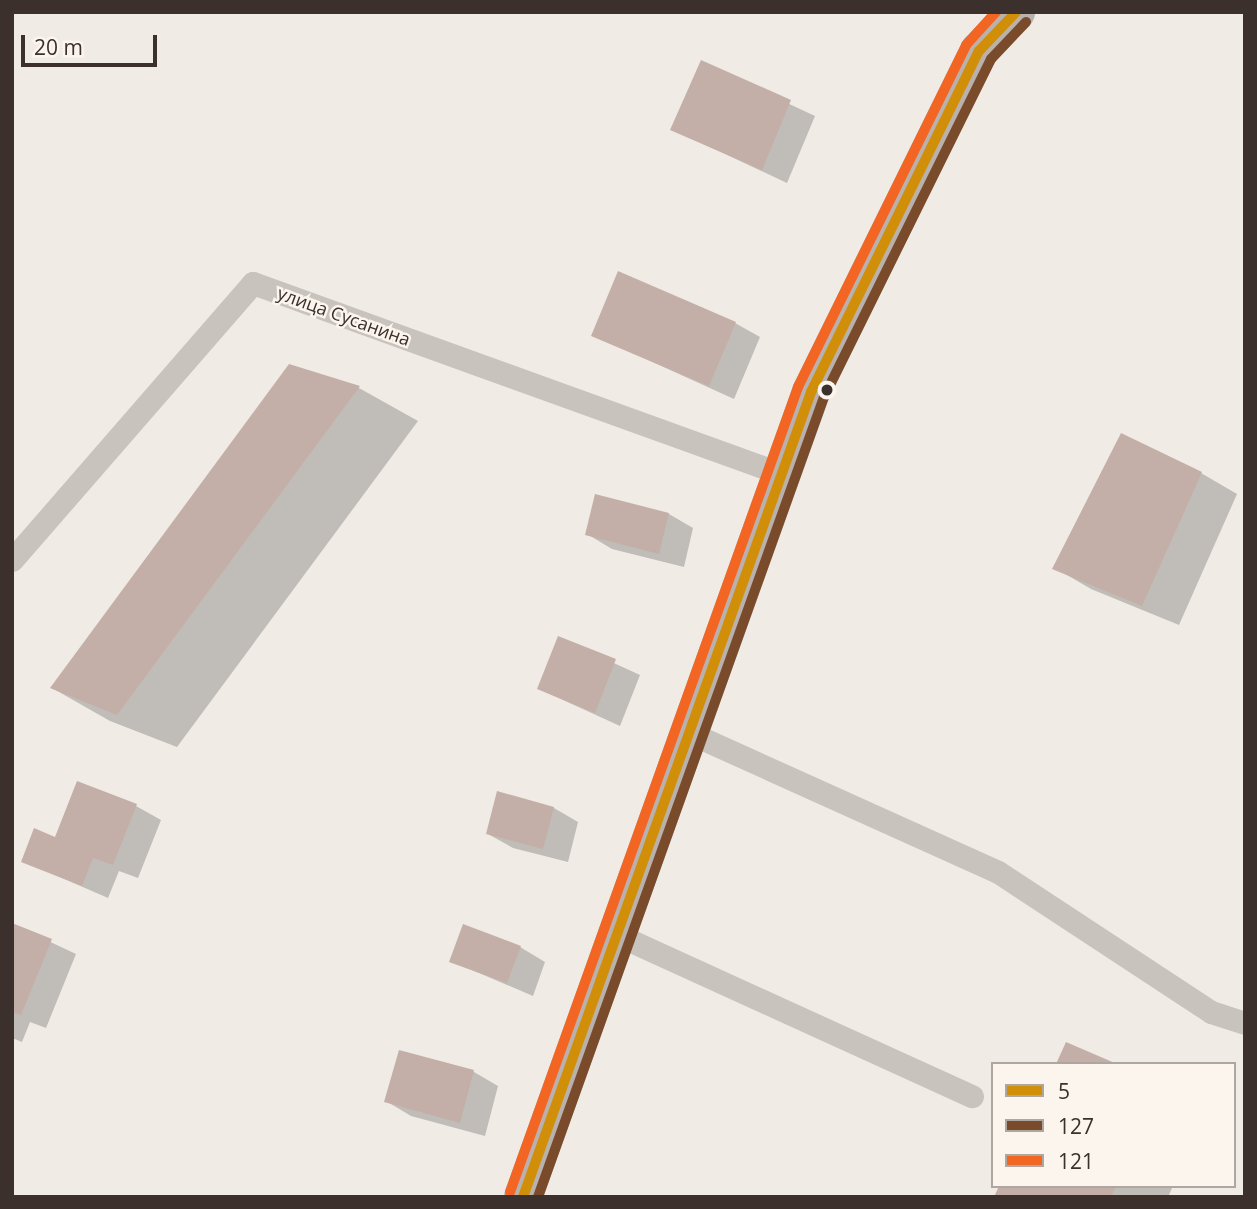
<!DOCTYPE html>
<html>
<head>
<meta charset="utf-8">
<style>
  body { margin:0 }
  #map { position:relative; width:1257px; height:1209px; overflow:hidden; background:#f0ebe5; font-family:"Open Sans",sans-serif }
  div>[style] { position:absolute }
  .shadow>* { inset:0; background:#0003 }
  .building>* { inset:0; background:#c3afa7 }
  .service>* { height:23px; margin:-11.5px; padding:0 11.5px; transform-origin:11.5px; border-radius:11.5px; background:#c9c3be }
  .primary>* { height:38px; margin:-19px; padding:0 19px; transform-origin:19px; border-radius:19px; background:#b8b1ad }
  .bus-1>* { height:10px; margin:-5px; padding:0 5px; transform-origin:5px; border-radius:5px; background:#d18e09 }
  .bus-2>* { height:10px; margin:-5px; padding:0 5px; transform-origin:5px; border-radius:5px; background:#7a4b2a }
  .bus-3>* { height:10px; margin:-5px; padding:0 5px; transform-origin:5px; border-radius:5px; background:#f26522 }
  .dots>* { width:19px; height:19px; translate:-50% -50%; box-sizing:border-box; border:4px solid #fbf5ee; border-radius:50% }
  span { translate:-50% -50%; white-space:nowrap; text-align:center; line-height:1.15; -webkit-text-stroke:5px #fbf5ee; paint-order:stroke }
  .street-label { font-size:18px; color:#3b302b }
  .frame { position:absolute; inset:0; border:14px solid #3b302b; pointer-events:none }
  .legend { position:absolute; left:991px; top:1062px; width:245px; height:126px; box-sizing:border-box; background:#fbf5ee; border:2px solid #aea6a0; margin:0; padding:9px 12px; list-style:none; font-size:21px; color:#3b302b }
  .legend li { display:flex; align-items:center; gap:14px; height:35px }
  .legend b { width:35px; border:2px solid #aea6a0 }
  .scale { position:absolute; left:21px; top:35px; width:136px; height:32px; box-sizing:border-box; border:4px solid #3b302b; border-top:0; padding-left:9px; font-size:21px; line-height:24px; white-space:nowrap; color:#3b302b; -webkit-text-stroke:5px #fbf5ee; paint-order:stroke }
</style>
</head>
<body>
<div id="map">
  <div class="shadow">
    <i style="clip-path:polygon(702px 63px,815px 116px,787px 183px,672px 129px)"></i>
    <i style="clip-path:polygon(735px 323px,760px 337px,734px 399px,593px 335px)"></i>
    <i style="clip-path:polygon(289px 366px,359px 388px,418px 421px,177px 747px,110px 721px,52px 688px)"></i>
    <i style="clip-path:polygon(1201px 473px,1237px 494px,1179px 625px,1091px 589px,1055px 568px)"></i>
    <i style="clip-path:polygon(669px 514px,693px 528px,684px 567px,612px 549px,587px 534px)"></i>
    <i style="clip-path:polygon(559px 638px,640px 675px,620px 726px,539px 689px)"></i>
    <i style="clip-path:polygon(136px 806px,161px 820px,138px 878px,119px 871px,108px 898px,23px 861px,56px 839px)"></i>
    <i style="clip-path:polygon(554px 808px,578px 822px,568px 862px,513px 848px,488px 834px)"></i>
    <i style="clip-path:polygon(12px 924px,76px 954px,46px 1028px,30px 1022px,22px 1042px,12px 1038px)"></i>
    <i style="clip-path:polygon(520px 947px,545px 962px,533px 996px,451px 961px)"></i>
    <i style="clip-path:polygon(400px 1052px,474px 1072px,498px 1086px,485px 1136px,411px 1116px,386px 1101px)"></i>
    <i style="clip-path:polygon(1001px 1186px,1173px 1186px,1168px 1197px,996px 1197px)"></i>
  </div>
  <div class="building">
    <i style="clip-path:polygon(701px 60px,791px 100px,762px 170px,670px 130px)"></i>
    <i style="clip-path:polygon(618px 271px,736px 322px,709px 386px,591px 336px)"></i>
    <i style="clip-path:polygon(289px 364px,360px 386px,117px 715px,50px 688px)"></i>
    <i style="clip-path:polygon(1121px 433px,1202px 472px,1142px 606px,1052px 569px)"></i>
    <i style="clip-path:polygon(595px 494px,669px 513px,659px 554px,585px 535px)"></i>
    <i style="clip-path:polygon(558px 636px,616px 659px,595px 713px,537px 689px)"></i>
    <i style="clip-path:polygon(77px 781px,137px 804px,113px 865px,93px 858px,82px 886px,21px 862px,34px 828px,55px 837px)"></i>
    <i style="clip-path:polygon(497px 791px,554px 807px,543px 849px,486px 834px)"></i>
    <i style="clip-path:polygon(12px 923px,52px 939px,21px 1015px,12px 1012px)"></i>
    <i style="clip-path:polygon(463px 924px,521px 946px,507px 983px,449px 962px)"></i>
    <i style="clip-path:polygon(1066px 1042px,1117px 1064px,1056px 1064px)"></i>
    <i style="clip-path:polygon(399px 1050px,474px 1070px,460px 1123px,384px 1102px)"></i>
    <i style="clip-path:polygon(999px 1186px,1116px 1186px,1111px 1197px,994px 1197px)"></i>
  </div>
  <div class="service">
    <i style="left:12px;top:560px;width:367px;rotate:-49deg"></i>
    <i style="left:253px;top:283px;width:559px;rotate:19.86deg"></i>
    <i style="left:690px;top:733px;width:338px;rotate:24.3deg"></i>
    <i style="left:998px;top:872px;width:255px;rotate:33.3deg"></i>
    <i style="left:1211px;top:1012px;width:36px;rotate:18deg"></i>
    <i style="left:618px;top:935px;width:389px;rotate:24.5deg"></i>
  </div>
  <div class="primary">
    <i style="left:523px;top:1197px;width:855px;rotate:-70.31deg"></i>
    <i style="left:811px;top:392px;width:380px;rotate:-63.8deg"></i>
    <i style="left:979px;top:51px;width:54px;rotate:-46.5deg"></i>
  </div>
  <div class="bus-1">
    <i style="left:523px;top:1197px;width:855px;rotate:-70.31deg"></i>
    <i style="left:811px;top:392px;width:380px;rotate:-63.8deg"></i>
    <i style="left:979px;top:51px;width:54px;rotate:-46.5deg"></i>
  </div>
  <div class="bus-2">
    <i style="left:538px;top:1197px;width:850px;rotate:-70.33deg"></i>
    <i style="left:824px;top:397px;width:377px;rotate:-63.7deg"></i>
    <i style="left:991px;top:59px;width:51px;rotate:-46.6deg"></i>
  </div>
  <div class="bus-3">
    <i style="left:510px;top:1192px;width:855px;rotate:-70.31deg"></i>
    <i style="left:798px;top:387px;width:381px;rotate:-63.8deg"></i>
    <i style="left:966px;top:45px;width:45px;rotate:-47.7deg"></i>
  </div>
  <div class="dots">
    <i style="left:827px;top:390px;background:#3b302b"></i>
  </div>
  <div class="street-label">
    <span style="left:344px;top:316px;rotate:20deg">улица Сусанина</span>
  </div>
  <div class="frame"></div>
  <ul class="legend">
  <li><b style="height:9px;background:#d18e09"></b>5</li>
  <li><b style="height:9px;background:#7a4b2a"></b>127</li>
  <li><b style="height:9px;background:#f26522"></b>121</li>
  </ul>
  <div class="scale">20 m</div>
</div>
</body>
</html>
